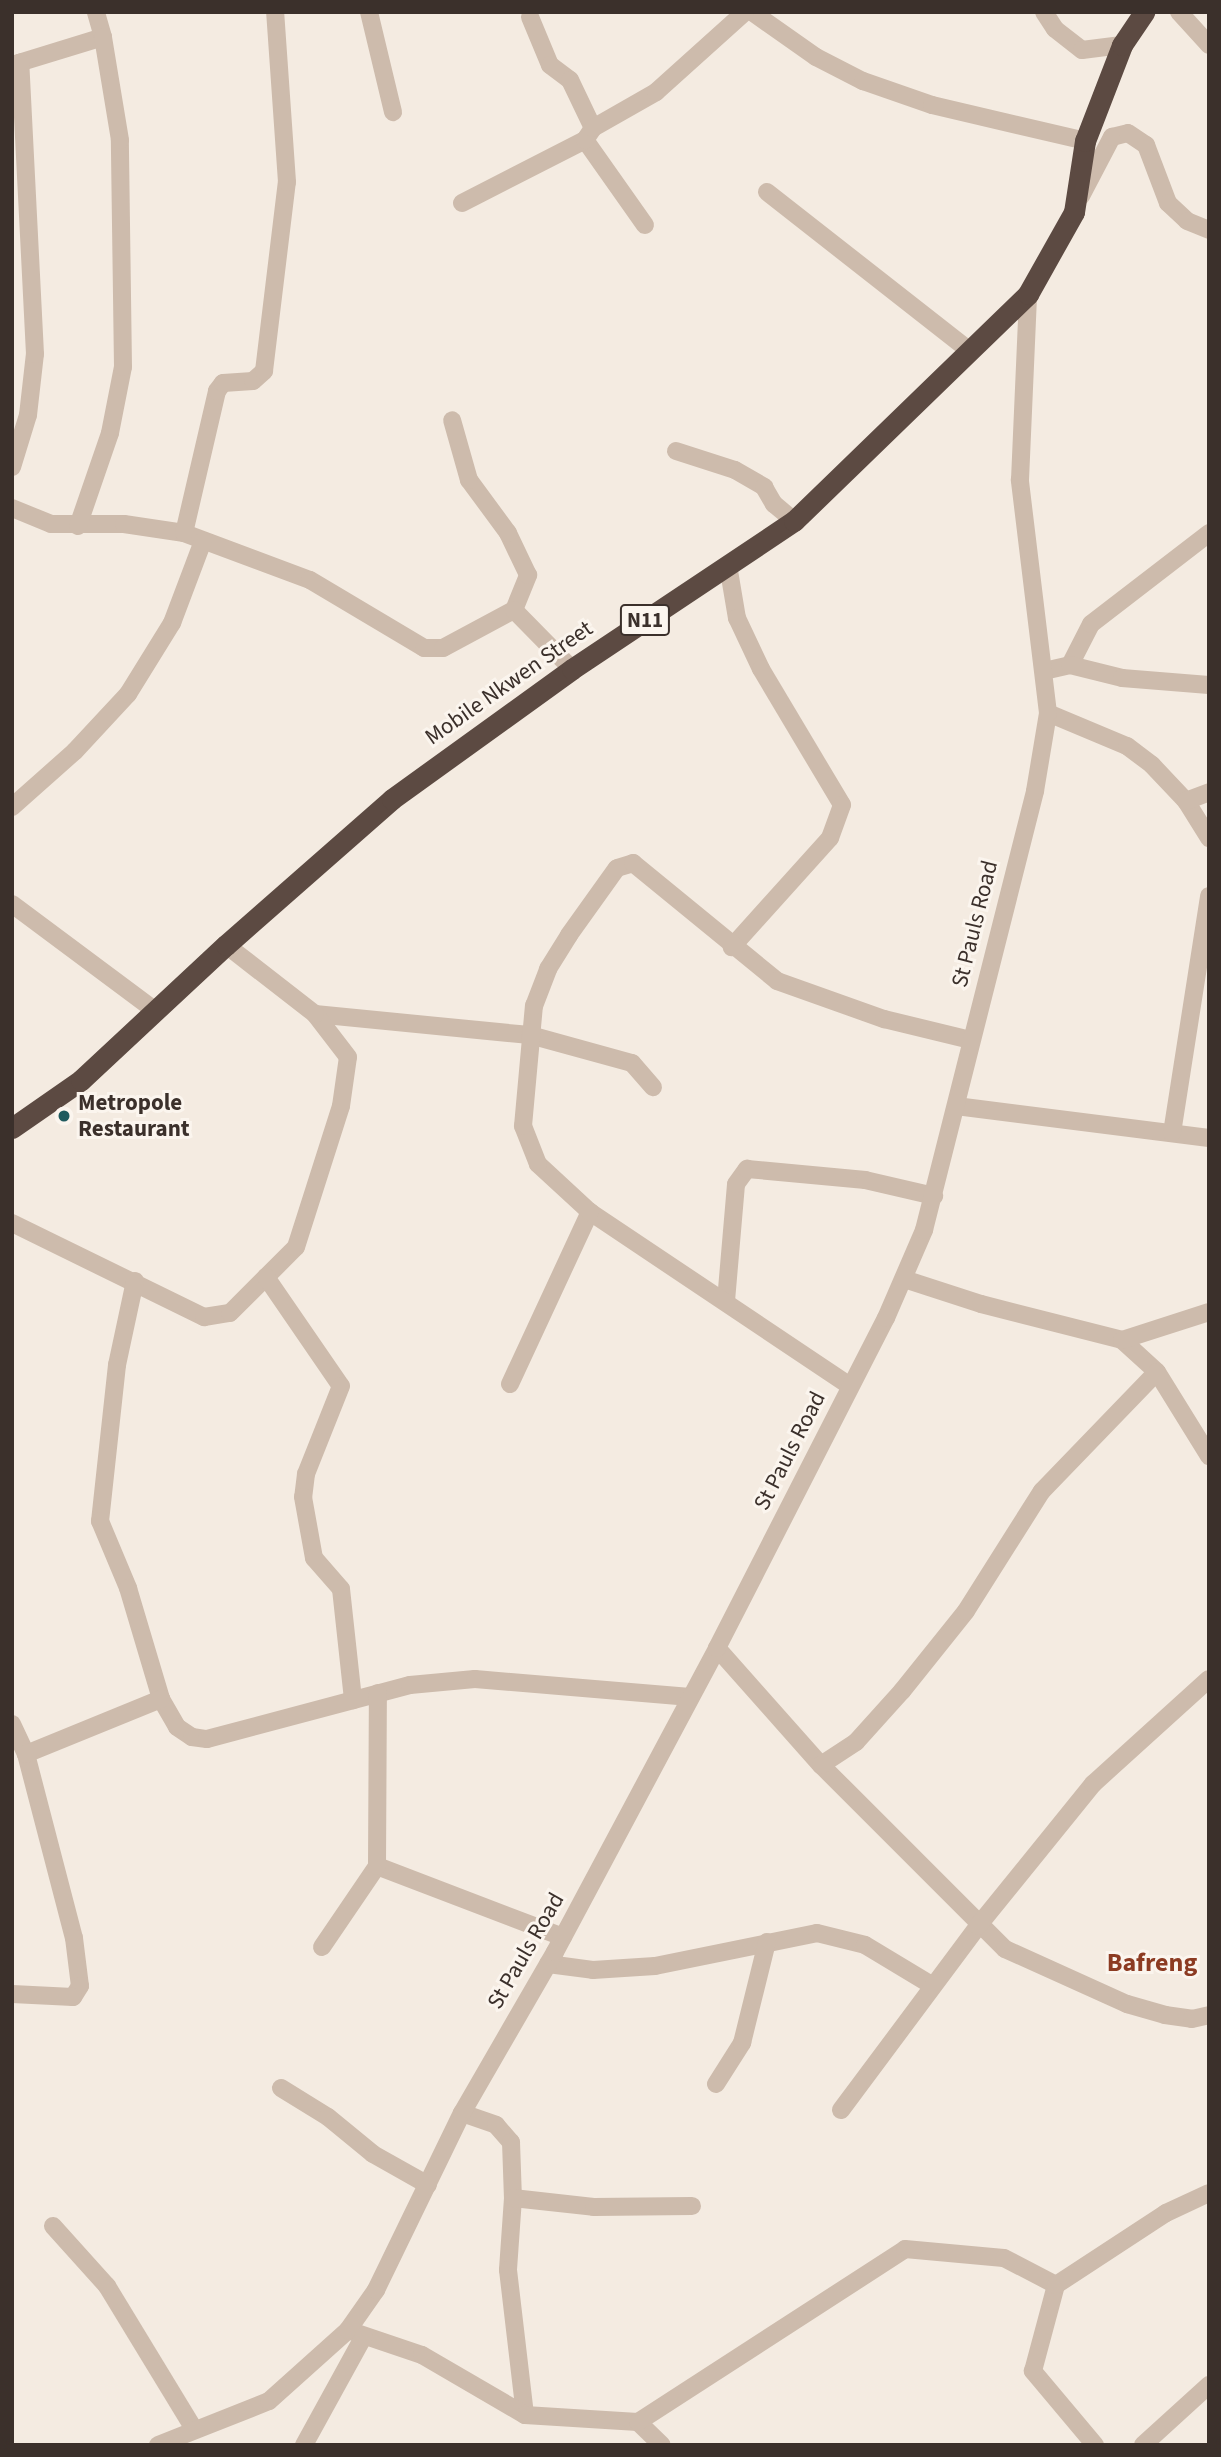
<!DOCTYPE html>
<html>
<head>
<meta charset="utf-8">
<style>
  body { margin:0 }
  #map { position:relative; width:1221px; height:2457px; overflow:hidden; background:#f4ebe1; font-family:"Source Sans 3",sans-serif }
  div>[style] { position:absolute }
  .minor>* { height:18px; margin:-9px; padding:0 9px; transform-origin:9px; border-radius:9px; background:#cdbbac }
  .highway>* { height:21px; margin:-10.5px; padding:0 10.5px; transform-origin:10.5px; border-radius:10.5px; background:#5c4a42 }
  .dots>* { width:19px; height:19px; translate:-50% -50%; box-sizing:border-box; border:4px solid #fbf5ee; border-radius:50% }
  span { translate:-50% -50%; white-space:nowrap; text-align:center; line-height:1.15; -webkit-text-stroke:6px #fbf5ee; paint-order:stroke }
  .shield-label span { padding:2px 5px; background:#fbf5ee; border:2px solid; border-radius:5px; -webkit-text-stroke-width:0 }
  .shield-label { font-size:21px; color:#3b302b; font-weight:700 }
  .street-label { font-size:23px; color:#3b302b }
  .poi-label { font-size:23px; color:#3b302b; font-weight:700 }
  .left { translate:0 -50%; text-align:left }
  .quarter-label { font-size:26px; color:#8c3b22; font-weight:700 }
  .frame { position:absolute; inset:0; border:14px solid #3b302b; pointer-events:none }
</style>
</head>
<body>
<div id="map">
  <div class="minor">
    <i style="left:369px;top:12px;width:103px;rotate:76.5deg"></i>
    <i style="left:752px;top:12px;width:78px;rotate:35.1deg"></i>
    <i style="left:816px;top:57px;width:53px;rotate:27.1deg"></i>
    <i style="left:863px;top:81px;width:73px;rotate:19.2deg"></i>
    <i style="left:932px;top:105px;width:157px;rotate:13.2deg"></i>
    <i style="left:1044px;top:12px;width:20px;rotate:57deg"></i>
    <i style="left:1055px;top:29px;width:34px;rotate:38deg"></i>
    <i style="left:1082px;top:50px;width:40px;rotate:-7.1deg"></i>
    <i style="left:1179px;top:12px;width:45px;rotate:47.7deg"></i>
    <i style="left:530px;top:17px;width:52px;rotate:67.4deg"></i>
    <i style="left:550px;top:65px;width:25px;rotate:37deg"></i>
    <i style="left:570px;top:80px;width:53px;rotate:64.4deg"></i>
    <i style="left:12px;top:65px;width:95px;rotate:-17.1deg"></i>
    <i style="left:103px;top:37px;width:26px;rotate:-106deg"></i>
    <i style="left:585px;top:140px;width:104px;rotate:54.8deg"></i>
    <i style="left:767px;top:192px;width:258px;rotate:38.1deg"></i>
    <i style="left:1081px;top:196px;width:67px;rotate:-62.3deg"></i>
    <i style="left:1112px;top:137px;width:16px;rotate:-14deg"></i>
    <i style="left:1128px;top:133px;width:22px;rotate:34deg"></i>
    <i style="left:1146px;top:145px;width:62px;rotate:69.2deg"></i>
    <i style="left:1168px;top:203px;width:26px;rotate:43deg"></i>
    <i style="left:1187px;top:221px;width:24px;rotate:22deg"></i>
    <i style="left:462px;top:203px;width:138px;rotate:-27.1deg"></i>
    <i style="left:585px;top:140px;width:14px;rotate:-56deg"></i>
    <i style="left:593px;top:128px;width:73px;rotate:-29.7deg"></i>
    <i style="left:656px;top:92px;width:120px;rotate:-42deg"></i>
    <i style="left:676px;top:451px;width:62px;rotate:17.9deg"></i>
    <i style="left:735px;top:470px;width:34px;rotate:30deg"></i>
    <i style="left:764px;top:487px;width:20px;rotate:60deg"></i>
    <i style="left:774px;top:504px;width:26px;rotate:40deg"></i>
    <i style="left:12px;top:467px;width:54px;rotate:-72.9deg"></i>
    <i style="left:28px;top:415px;width:61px;rotate:-83.5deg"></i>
    <i style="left:35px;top:354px;width:292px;rotate:-92.9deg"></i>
    <i style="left:12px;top:508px;width:42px;rotate:22.3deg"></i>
    <i style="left:51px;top:524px;width:73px"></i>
    <i style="left:124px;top:524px;width:61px;rotate:8.5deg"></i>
    <i style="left:184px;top:533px;width:134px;rotate:20.5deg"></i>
    <i style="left:310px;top:580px;width:133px;rotate:30.8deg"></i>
    <i style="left:424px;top:648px;width:19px"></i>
    <i style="left:443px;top:648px;width:81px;rotate:-28.2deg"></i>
    <i style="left:514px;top:610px;width:38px;rotate:-68deg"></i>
    <i style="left:528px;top:575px;width:47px;rotate:-115.5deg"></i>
    <i style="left:508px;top:533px;width:66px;rotate:-126.3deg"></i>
    <i style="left:469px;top:480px;width:62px;rotate:-105.8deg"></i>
    <i style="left:78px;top:526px;width:98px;rotate:-71deg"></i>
    <i style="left:110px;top:433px;width:67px;rotate:-78.9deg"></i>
    <i style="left:123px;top:367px;width:227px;rotate:-90.8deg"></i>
    <i style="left:120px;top:140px;width:104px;rotate:-99.4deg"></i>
    <i style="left:184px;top:533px;width:146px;rotate:-76.9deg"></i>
    <i style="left:217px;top:391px;width:10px;rotate:-53deg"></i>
    <i style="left:223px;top:383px;width:30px;rotate:-4deg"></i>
    <i style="left:253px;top:381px;width:15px;rotate:-42deg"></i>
    <i style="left:264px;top:371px;width:190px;rotate:-83.1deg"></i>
    <i style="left:287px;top:182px;width:170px;rotate:-94deg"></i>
    <i style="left:728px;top:565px;width:54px;rotate:80.4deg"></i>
    <i style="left:737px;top:618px;width:56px;rotate:64.8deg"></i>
    <i style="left:761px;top:669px;width:158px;rotate:59.2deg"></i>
    <i style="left:842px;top:805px;width:35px;rotate:110deg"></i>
    <i style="left:830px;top:838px;width:147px;rotate:132deg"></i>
    <i style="left:514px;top:610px;width:83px;rotate:45.5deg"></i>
    <i style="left:1070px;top:665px;width:46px;rotate:-62.9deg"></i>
    <i style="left:1091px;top:624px;width:149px;rotate:-37.6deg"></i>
    <i style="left:1044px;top:671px;width:27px;rotate:-13deg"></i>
    <i style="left:1070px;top:665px;width:54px;rotate:14deg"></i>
    <i style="left:1122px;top:678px;width:87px;rotate:4.6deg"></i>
    <i style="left:1048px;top:713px;width:86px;rotate:22.7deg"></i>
    <i style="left:1127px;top:746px;width:31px;rotate:37deg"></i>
    <i style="left:1152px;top:765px;width:50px;rotate:46.6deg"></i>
    <i style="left:1186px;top:801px;width:44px;rotate:58.1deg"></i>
    <i style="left:1186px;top:801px;width:25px;rotate:-21deg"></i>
    <i style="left:12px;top:807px;width:84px;rotate:-41.6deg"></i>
    <i style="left:75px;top:751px;width:78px;rotate:-47.1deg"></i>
    <i style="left:128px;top:694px;width:84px;rotate:-58.2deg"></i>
    <i style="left:172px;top:623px;width:88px;rotate:-69.3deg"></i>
    <i style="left:12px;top:904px;width:177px;rotate:36.7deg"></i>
    <i style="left:315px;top:1014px;width:216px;rotate:5.6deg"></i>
    <i style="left:530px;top:1035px;width:106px;rotate:15.4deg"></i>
    <i style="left:632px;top:1063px;width:32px;rotate:49deg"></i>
    <i style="left:956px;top:1106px;width:255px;rotate:7.2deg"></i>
    <i style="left:1172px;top:1133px;width:240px;rotate:-81.1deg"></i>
    <i style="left:12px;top:1223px;width:214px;rotate:26.1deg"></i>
    <i style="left:204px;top:1317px;width:26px;rotate:-9deg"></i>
    <i style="left:230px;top:1313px;width:93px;rotate:-45deg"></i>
    <i style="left:296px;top:1247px;width:148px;rotate:-72.3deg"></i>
    <i style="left:341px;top:1106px;width:49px;rotate:-81.9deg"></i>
    <i style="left:348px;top:1057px;width:54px;rotate:-127.5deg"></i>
    <i style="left:315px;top:1014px;width:113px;rotate:-142.2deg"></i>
    <i style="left:266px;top:1277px;width:132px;rotate:55.5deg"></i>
    <i style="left:341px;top:1386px;width:95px;rotate:111.7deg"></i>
    <i style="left:306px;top:1474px;width:23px;rotate:97deg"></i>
    <i style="left:303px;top:1497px;width:62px;rotate:79.8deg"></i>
    <i style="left:314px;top:1558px;width:41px;rotate:48.9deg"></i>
    <i style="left:341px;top:1589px;width:112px;rotate:83.8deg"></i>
    <i style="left:904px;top:1279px;width:81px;rotate:18deg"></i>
    <i style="left:981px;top:1304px;width:146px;rotate:14.3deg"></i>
    <i style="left:1122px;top:1340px;width:47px;rotate:42.4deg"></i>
    <i style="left:1157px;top:1372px;width:99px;rotate:58.2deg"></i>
    <i style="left:135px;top:1281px;width:86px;rotate:102.1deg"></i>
    <i style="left:117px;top:1365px;width:157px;rotate:96.2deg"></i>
    <i style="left:100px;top:1521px;width:73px;rotate:67.3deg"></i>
    <i style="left:128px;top:1588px;width:116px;rotate:73.4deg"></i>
    <i style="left:161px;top:1699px;width:32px;rotate:60deg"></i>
    <i style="left:177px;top:1727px;width:18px;rotate:34deg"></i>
    <i style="left:192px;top:1737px;width:15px;rotate:8deg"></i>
    <i style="left:207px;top:1739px;width:210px;rotate:-14.9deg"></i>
    <i style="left:410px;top:1685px;width:65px;rotate:-5.3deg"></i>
    <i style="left:475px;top:1679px;width:216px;rotate:4.8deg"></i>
    <i style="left:726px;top:1301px;width:117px;rotate:-85.1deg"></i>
    <i style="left:736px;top:1184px;width:19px;rotate:-54deg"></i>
    <i style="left:747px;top:1169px;width:119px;rotate:5.3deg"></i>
    <i style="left:865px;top:1180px;width:71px;rotate:13.1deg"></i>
    <i style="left:1122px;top:1340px;width:91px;rotate:-17.8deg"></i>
    <i style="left:510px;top:1384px;width:190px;rotate:-65.1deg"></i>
    <i style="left:850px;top:1386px;width:313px;rotate:-146.2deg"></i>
    <i style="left:590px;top:1212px;width:71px;rotate:-137.3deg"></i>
    <i style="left:538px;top:1164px;width:41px;rotate:-111.5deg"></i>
    <i style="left:523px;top:1126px;width:121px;rotate:-84.8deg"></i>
    <i style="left:534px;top:1006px;width:40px;rotate:-69deg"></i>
    <i style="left:548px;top:969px;width:40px;rotate:-58deg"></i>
    <i style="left:569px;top:935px;width:82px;rotate:-54.4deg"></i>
    <i style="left:617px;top:868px;width:17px;rotate:-17deg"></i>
    <i style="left:633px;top:863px;width:186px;rotate:39.3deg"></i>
    <i style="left:777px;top:981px;width:114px;rotate:19.6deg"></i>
    <i style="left:884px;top:1019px;width:89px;rotate:13.6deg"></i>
    <i style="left:717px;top:1648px;width:157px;rotate:48.4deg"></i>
    <i style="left:821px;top:1765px;width:260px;rotate:45deg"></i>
    <i style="left:1005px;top:1949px;width:134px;rotate:24.3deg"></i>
    <i style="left:1127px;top:2004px;width:40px;rotate:16deg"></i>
    <i style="left:1165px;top:2015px;width:27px;rotate:8deg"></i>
    <i style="left:1192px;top:2019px;width:17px;rotate:-13deg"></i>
    <i style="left:12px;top:1724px;width:33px;rotate:65deg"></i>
    <i style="left:26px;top:1754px;width:190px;rotate:75.4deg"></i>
    <i style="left:74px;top:1938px;width:48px;rotate:82.9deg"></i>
    <i style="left:80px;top:1986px;width:13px;rotate:122deg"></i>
    <i style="left:73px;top:1997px;width:61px;rotate:-177.2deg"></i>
    <i style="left:26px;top:1754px;width:146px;rotate:-22.2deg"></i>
    <i style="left:821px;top:1765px;width:42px;rotate:-33.3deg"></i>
    <i style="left:856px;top:1742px;width:69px;rotate:-48deg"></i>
    <i style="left:902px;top:1691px;width:102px;rotate:-51.3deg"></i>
    <i style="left:966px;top:1611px;width:142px;rotate:-57.7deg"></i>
    <i style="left:1042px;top:1491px;width:165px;rotate:-46deg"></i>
    <i style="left:377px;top:1866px;width:199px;rotate:20.9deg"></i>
    <i style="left:322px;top:1947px;width:98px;rotate:-55.8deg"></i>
    <i style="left:377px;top:1866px;width:173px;rotate:-89.7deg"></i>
    <i style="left:548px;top:1964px;width:45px;rotate:7.6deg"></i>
    <i style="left:593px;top:1970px;width:62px;rotate:-3.7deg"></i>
    <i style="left:655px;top:1966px;width:165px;rotate:-11.5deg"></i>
    <i style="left:817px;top:1933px;width:49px;rotate:14deg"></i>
    <i style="left:865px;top:1945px;width:79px;rotate:31.1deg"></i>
    <i style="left:716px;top:2084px;width:49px;rotate:-57.6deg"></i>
    <i style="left:742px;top:2043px;width:104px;rotate:-76.1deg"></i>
    <i style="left:281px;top:2088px;width:55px;rotate:31.7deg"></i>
    <i style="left:328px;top:2117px;width:58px;rotate:39.4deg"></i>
    <i style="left:373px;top:2154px;width:63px;rotate:29.4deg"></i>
    <i style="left:841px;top:2110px;width:229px;rotate:-53.3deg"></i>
    <i style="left:978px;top:1926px;width:183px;rotate:-51deg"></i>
    <i style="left:1093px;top:1784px;width:156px;rotate:-42.2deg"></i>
    <i style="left:462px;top:2113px;width:36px;rotate:19deg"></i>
    <i style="left:496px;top:2125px;width:23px;rotate:49deg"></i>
    <i style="left:511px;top:2142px;width:56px;rotate:88deg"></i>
    <i style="left:513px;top:2198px;width:72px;rotate:94deg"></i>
    <i style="left:508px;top:2270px;width:146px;rotate:83.3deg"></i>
    <i style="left:513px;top:2198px;width:81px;rotate:6.3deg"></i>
    <i style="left:594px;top:2207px;width:98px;rotate:-0.6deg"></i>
    <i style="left:53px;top:2226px;width:81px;rotate:48deg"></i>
    <i style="left:107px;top:2286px;width:167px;rotate:58.7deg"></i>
    <i style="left:348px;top:2330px;width:78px;rotate:18.7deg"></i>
    <i style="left:422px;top:2355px;width:119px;rotate:30.2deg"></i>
    <i style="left:525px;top:2415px;width:113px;rotate:3.5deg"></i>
    <i style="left:638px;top:2422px;width:33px;rotate:44deg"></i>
    <i style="left:638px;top:2422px;width:318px;rotate:-32.9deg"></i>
    <i style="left:905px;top:2249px;width:99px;rotate:5.2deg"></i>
    <i style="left:1004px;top:2258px;width:59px;rotate:27.4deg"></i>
    <i style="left:158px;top:2445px;width:119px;rotate:-21.6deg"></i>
    <i style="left:269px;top:2401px;width:106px;rotate:-41.9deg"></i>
    <i style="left:348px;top:2330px;width:49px;rotate:-55deg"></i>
    <i style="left:376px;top:2290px;width:197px;rotate:-64.1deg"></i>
    <i style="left:462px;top:2113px;width:186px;rotate:-60deg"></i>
    <i style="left:555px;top:1952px;width:344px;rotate:-61.9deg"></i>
    <i style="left:717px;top:1648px;width:371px;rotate:-62.9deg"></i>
    <i style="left:886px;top:1318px;width:96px;rotate:-66.6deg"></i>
    <i style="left:924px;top:1230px;width:453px;rotate:-75.8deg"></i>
    <i style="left:1035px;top:791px;width:79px;rotate:-80.5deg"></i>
    <i style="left:1048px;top:713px;width:235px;rotate:-96.9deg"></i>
    <i style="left:1020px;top:480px;width:186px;rotate:-87.5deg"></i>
    <i style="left:304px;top:2445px;width:124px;rotate:-61.2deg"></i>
    <i style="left:1095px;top:2445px;width:97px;rotate:-130deg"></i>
    <i style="left:1033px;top:2371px;width:89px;rotate:-75deg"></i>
    <i style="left:1056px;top:2285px;width:131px;rotate:-33.2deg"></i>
    <i style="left:1166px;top:2213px;width:47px;rotate:-24.9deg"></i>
    <i style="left:1143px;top:2445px;width:89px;rotate:-42.3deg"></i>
  </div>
  <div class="highway">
    <i style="left:12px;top:1128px;width:84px;rotate:-34.8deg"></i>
    <i style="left:81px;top:1080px;width:198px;rotate:-43deg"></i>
    <i style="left:226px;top:945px;width:221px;rotate:-41.3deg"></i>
    <i style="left:392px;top:799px;width:222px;rotate:-35.8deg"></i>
    <i style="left:572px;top:669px;width:267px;rotate:-33.7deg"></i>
    <i style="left:794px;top:521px;width:326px;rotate:-44.1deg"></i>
    <i style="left:1028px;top:294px;width:94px;rotate:-60.7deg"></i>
    <i style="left:1074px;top:212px;width:72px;rotate:-81.2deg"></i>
    <i style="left:1085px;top:141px;width:103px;rotate:-68.9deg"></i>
    <i style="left:1122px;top:45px;width:40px;rotate:-56deg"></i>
  </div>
  <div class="dots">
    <i style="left:64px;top:1116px;background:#1f5a5e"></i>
  </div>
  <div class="shield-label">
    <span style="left:645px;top:620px">N11</span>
  </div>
  <div class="street-label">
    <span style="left:509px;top:683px;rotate:-35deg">Mobile Nkwen Street</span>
    <span style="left:975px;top:924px;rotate:-76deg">St Pauls Road</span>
    <span style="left:790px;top:1451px;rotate:-63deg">St Pauls Road</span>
    <span style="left:526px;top:1951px;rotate:-60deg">St Pauls Road</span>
  </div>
  <div class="poi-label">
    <span class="left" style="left:78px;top:1116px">Metropole<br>Restaurant</span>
  </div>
  <div class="quarter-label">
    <span style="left:1152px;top:1963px">Bafreng</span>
  </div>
  <div class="frame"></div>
</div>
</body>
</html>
